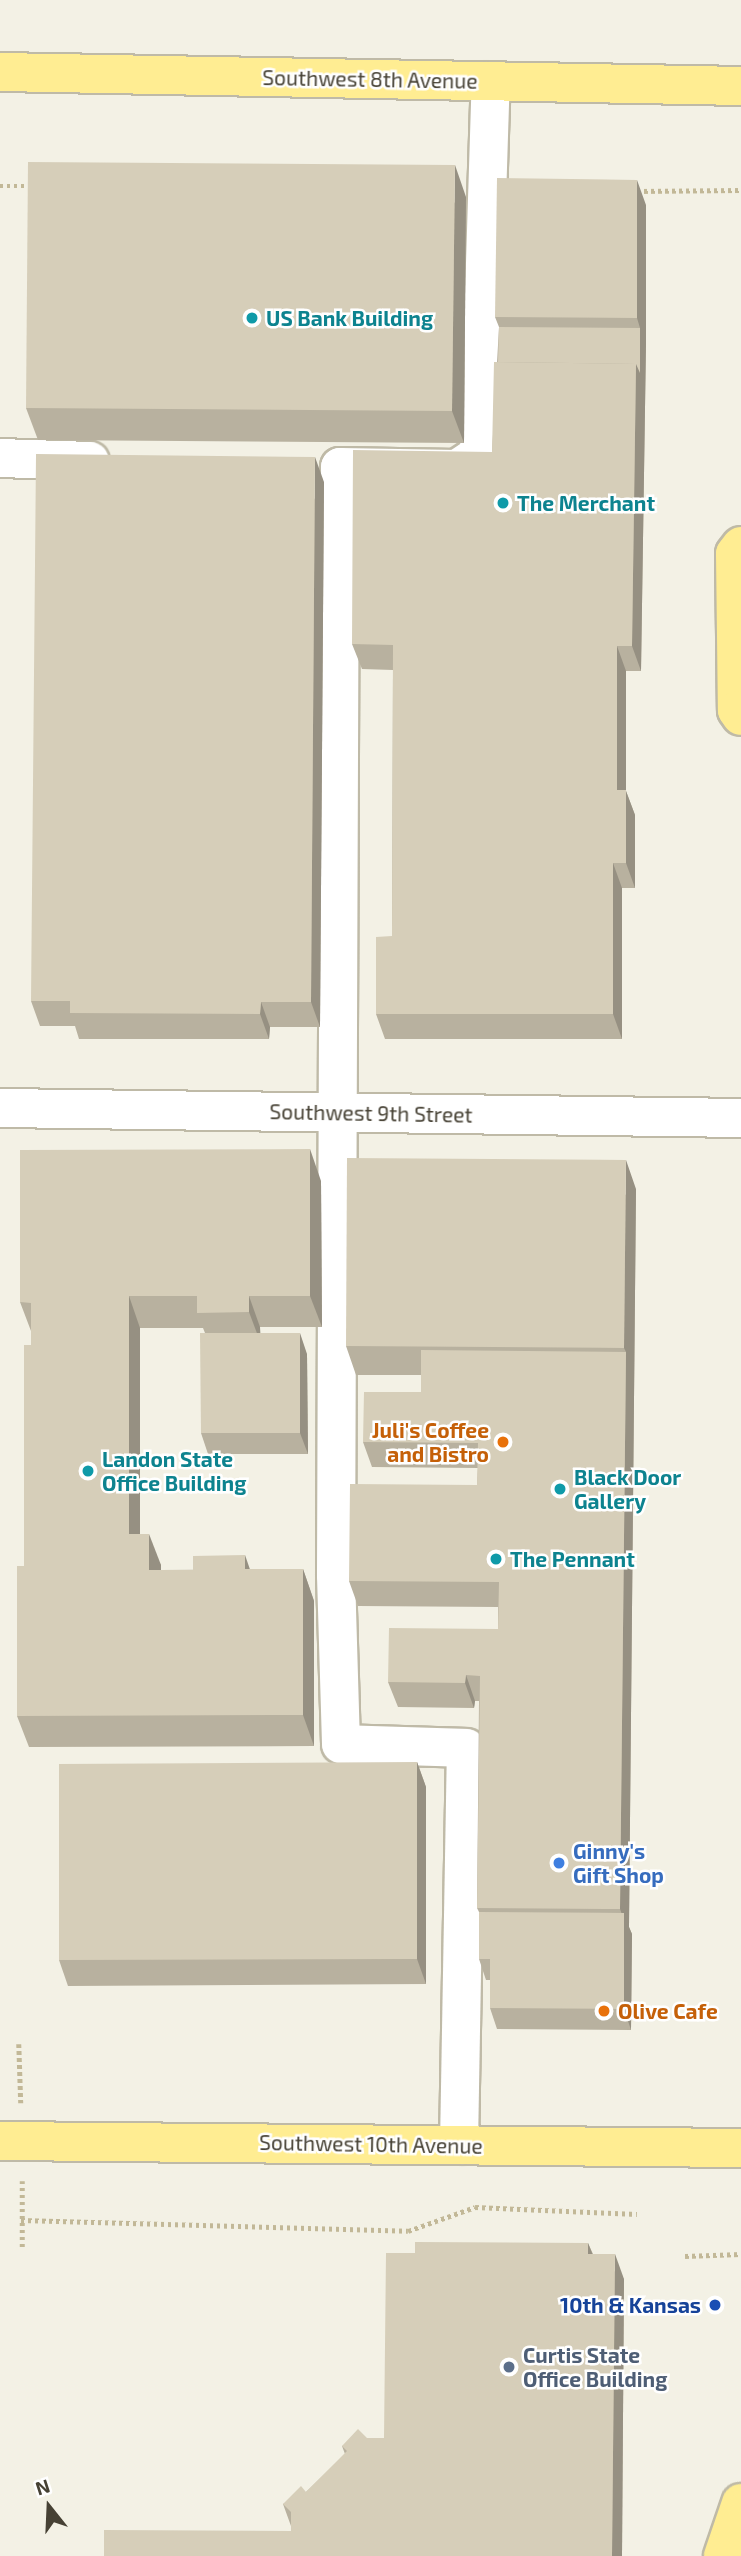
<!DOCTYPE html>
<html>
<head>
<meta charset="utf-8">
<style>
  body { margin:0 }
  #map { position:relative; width:741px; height:2556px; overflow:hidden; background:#f3f1e5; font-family:"Exo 2",sans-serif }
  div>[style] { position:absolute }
  .path>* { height:4.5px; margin-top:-2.25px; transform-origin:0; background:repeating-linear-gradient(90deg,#c2b897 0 3.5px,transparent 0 7px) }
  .roads { filter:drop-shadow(2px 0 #bfbaa7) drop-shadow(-2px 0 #bfbaa7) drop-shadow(0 2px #bfbaa7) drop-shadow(0 -2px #bfbaa7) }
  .minor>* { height:38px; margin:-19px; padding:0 19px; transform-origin:19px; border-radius:19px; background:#fff }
  .major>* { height:38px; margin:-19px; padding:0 19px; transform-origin:19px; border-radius:19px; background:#ffed92 }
  .wall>* { inset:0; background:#b8b19f }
  .shaded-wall>* { inset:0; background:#969082 }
  .building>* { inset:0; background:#d6ceb9 }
  .dots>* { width:19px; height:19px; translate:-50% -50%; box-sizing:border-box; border:4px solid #fff; border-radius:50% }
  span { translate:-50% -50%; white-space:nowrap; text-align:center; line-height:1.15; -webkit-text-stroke:5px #fff; paint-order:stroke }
  .street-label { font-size:21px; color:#464134 }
  .culture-label { font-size:21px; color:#0d838f; font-weight:700 }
  .left { translate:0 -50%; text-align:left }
  .food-label { font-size:21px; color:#c56008; font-weight:700 }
  .right { translate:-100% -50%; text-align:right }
  .shop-label { font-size:21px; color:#366cbe; font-weight:700 }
  .transit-label { font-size:21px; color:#164399; font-weight:700 }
  .service-label { font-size:21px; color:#4e5e75; font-weight:700 }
  .north { position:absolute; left:14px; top:2472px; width:70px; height:70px; -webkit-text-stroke:5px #fff; paint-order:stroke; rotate:342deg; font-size:19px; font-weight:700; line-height:28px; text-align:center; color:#464134 }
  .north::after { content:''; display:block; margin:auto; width:24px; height:32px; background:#464134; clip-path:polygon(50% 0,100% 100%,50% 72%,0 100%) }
</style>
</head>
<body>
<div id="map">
  <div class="path">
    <i style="left:0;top:186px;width:33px"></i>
    <i style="left:637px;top:191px;width:104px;rotate:-0.6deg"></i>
    <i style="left:19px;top:2044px;width:59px;rotate:88.1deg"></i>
    <i style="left:21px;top:2220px;width:387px;rotate:1.6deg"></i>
    <i style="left:408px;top:2231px;width:71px;rotate:-19.7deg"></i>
    <i style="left:475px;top:2207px;width:162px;rotate:2.5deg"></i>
    <i style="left:22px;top:2247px;width:66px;rotate:-90deg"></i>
    <i style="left:685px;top:2256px;width:56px;rotate:-2deg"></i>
  </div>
  <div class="roads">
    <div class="minor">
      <i style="left:0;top:458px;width:90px;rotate:1.9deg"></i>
      <i style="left:0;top:1108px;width:741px;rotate:0.77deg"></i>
      <i style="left:459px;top:2145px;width:397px;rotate:-89deg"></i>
      <i style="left:466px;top:1748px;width:125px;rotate:-178.2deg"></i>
      <i style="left:341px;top:1744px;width:169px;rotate:-91.7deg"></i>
      <i style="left:336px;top:1575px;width:1108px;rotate:-89.79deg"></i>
      <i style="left:340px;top:467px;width:117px;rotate:1deg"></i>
      <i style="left:457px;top:469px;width:27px;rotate:-34deg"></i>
      <i style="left:479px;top:454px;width:373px;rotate:-88.2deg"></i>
    </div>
    <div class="major">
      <i style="left:0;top:72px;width:741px;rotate:1.08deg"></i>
      <i style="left:741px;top:546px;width:10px;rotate:127deg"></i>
      <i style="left:735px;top:554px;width:156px;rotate:89.3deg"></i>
      <i style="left:737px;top:710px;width:7px;rotate:56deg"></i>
      <i style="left:0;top:2141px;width:741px;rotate:0.54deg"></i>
      <i style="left:723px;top:2556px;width:56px;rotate:-71.2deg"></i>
    </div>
  </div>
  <div class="wall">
    <i style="clip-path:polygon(466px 197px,464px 443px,38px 440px,26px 408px)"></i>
    <i style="clip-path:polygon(646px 205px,646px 343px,641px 671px,626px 671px,626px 791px,635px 815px,635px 888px,622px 888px,622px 1039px,385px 1039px,376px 1014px,392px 936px,393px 670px,362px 669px,352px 644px,492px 452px,499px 327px,495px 317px)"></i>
    <i style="clip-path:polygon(324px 482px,320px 1027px,270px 1027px,269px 1039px,79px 1039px,75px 1026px,40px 1026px,31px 1001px)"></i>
    <i style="clip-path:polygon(321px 1181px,322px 1327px,260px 1327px,260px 1333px,307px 1354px,308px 1454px,208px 1454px,201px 1433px,205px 1333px,203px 1328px,140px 1328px,140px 1534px,161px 1565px,161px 1570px,303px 1569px,314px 1601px,314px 1746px,29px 1747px,17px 1716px,24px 1566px,31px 1345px,31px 1331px,20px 1302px)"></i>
    <i style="clip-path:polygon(636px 1189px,629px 1927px,632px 1934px,631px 2030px,497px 2029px,490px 2008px,490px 1980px,486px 1980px,479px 1959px,479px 1912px,477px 1908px,479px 1701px,475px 1701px,474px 1708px,398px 1707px,388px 1682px,498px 1629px,498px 1607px,358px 1606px,349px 1581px,477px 1485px,478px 1468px,372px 1467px,363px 1442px,421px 1392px,421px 1375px,356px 1375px,346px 1346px)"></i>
    <i style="clip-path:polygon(417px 1762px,426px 1787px,426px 1984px,68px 1986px,59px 1960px)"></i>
    <i style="clip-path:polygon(588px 2243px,593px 2254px,624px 2279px,622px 2556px,104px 2556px,291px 2531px,291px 2526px,283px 2504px,306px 2492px,345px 2454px,342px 2446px,367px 2438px,384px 2438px,415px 2253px)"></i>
  </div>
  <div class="shaded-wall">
    <i style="clip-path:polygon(455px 165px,466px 197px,464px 443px,452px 411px)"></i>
    <i style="clip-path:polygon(637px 180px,646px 205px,646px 343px,641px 671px,632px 646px,636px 364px,640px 328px,637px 318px)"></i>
    <i style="clip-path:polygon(315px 457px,324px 482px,320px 1027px,311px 1002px)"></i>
    <i style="clip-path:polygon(617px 646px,626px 671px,626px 791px,635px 815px,635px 888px,626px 863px,617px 790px)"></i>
    <i style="clip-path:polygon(613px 863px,622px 888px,622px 1039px,613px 1014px)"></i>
    <i style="clip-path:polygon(261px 1002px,270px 1027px,269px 1039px,260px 1014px)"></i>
    <i style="clip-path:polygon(310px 1149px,321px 1181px,322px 1327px,310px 1296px)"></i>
    <i style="clip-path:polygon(626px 1160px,636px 1189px,629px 1927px,632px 1934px,631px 2030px,624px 2009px,624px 1920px,620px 1909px,626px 1352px,624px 1348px)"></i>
    <i style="clip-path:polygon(129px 1296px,140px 1328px,140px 1565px,129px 1534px)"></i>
    <i style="clip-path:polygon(249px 1296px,260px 1327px,261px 1344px,249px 1312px)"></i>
    <i style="clip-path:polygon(300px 1333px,307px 1354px,308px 1454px,300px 1433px)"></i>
    <i style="clip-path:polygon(149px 1534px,161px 1565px,161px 1601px,149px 1570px)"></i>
    <i style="clip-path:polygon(245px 1555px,256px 1587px,245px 1569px)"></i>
    <i style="clip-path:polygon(303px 1569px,314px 1601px,314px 1746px,303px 1715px)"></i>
    <i style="clip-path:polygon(466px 1675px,475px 1701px,474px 1708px,465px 1683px)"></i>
    <i style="clip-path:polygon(417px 1762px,426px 1787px,426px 1984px,417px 1959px)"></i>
    <i style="clip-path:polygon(588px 2243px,598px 2268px,588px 2254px)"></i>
    <i style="clip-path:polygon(615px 2254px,624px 2279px,622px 2556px,612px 2556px)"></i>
  </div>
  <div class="building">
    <i style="clip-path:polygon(28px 162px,455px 165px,452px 411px,26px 408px)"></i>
    <i style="clip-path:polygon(497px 178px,637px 180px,637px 318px,495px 317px)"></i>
    <i style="clip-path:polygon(499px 327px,640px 328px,640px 373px,636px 364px,498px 362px)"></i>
    <i style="clip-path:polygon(494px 362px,636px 364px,632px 646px,617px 646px,617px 790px,626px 790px,626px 863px,613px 863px,613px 1014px,376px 1014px,376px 937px,392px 936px,393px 645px,352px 644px,353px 450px,492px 452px)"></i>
    <i style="clip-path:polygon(36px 454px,315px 457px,311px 1002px,261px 1002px,260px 1014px,70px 1013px,70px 1001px,31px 1001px)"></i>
    <i style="clip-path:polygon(310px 1149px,310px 1296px,249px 1296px,249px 1312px,197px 1313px,197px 1296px,129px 1296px,129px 1534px,149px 1534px,149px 1570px,193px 1570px,193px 1556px,245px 1555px,245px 1569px,303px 1569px,303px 1715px,17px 1716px,17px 1566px,24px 1566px,24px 1345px,31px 1345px,31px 1303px,20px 1302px,20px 1150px)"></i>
    <i style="clip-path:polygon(347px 1158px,626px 1160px,624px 1348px,346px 1346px)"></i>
    <i style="clip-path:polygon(200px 1333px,300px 1333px,300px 1433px,201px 1433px)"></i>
    <i style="clip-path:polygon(421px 1350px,626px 1352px,620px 1909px,477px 1908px,480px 1676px,466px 1675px,465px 1683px,388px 1682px,389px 1628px,498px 1629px,499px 1582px,349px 1581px,350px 1484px,477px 1485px,478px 1443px,363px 1442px,364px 1392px,421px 1392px)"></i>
    <i style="clip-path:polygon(417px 1762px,417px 1959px,59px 1960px,59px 1764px)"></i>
    <i style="clip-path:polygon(479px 1912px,624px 1913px,624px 2009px,490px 2008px,490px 1959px,479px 1959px)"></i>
    <i style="clip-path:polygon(415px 2242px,588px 2243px,588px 2254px,615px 2254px,612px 2556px,104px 2556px,104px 2530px,291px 2531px,291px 2512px,283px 2504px,301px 2486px,306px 2492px,347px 2451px,342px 2446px,358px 2429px,367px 2438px,384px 2438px,386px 2253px,415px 2253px)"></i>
  </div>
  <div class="dots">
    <i style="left:252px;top:318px;background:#0f9aa8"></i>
    <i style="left:503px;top:503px;background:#0f9aa8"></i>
    <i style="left:503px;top:1442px;background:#e8710a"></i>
    <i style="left:88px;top:1471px;background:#0f9aa8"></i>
    <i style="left:560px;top:1489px;background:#0f9aa8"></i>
    <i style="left:496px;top:1559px;background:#0f9aa8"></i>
    <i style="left:559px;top:1863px;background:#3f7fe0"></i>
    <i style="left:604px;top:2011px;background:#e8710a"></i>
    <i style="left:715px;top:2305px;background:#1a4fb4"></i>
    <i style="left:509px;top:2367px;background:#5c6f8a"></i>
  </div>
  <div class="street-label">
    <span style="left:370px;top:79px;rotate:1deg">Southwest 8th Avenue</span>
    <span style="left:371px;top:1113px;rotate:1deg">Southwest 9th Street</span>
    <span style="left:371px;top:2144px;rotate:1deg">Southwest 10th Avenue</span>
  </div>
  <div class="culture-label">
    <span class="left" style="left:266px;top:318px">US Bank Building</span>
    <span class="left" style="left:517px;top:503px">The Merchant</span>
    <span class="left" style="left:102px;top:1471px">Landon State<br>Office Building</span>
    <span class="left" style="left:574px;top:1489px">Black Door<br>Gallery</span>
    <span class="left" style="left:510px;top:1559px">The Pennant</span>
  </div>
  <div class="food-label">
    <span class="right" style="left:489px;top:1442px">Juli's Coffee<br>and Bistro</span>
    <span class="left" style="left:618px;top:2011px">Olive Cafe</span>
  </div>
  <div class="shop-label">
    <span class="left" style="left:573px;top:1863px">Ginny's<br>Gift Shop</span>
  </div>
  <div class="transit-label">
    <span class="right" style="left:701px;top:2305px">10th &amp; Kansas</span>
  </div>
  <div class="service-label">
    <span class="left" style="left:523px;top:2367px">Curtis State<br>Office Building</span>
  </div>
  <div class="north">N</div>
</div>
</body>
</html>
